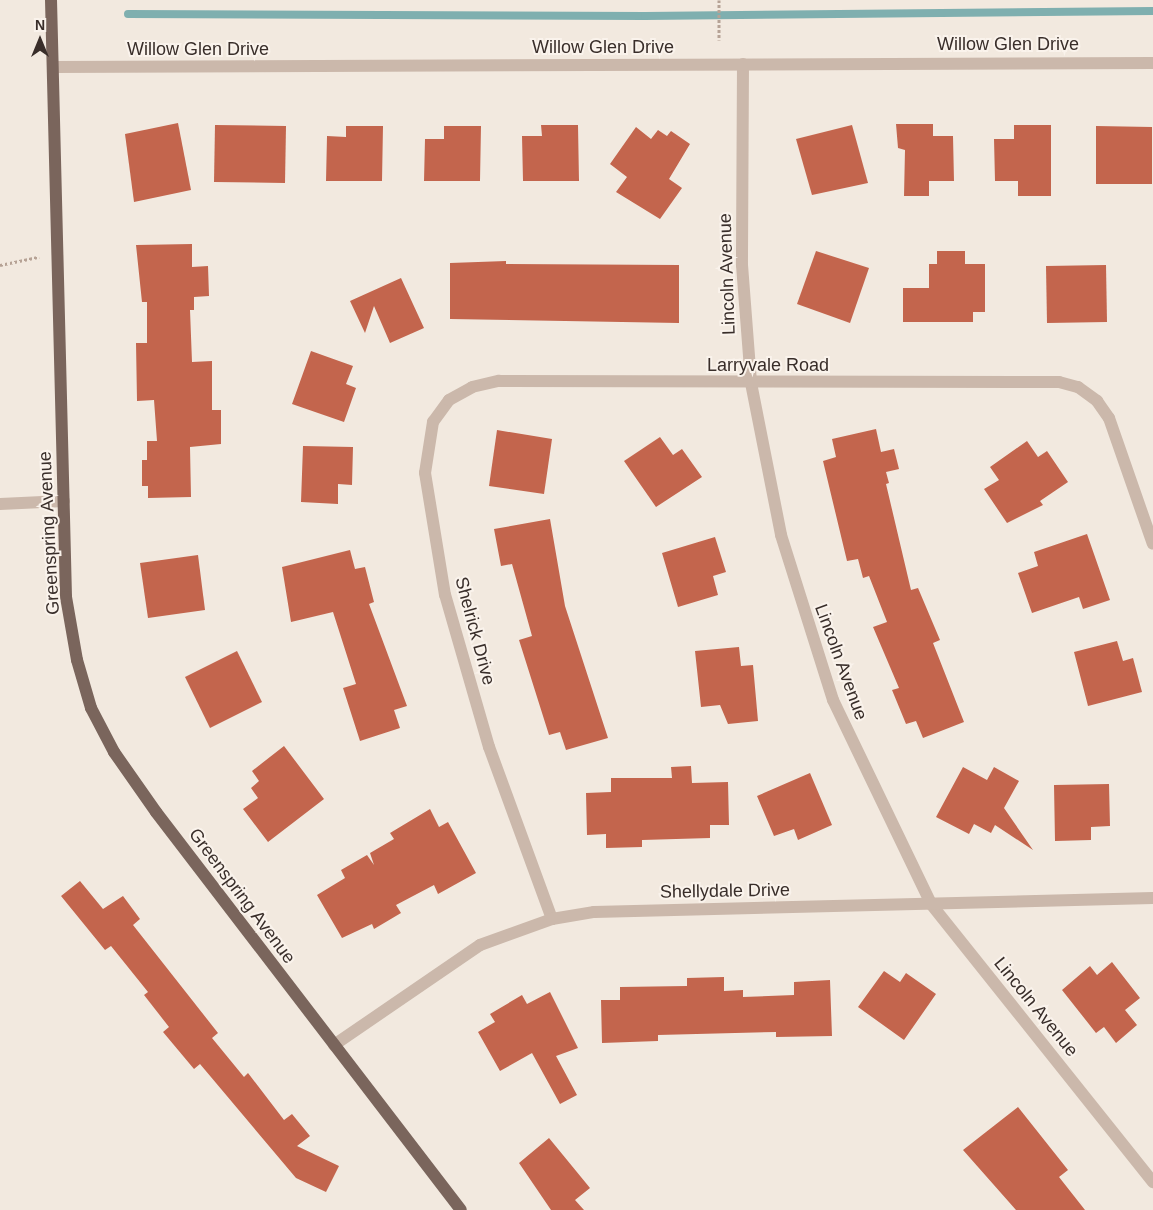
<!DOCTYPE html>
<html>
<head>
<meta charset="utf-8">
<style>
  body { margin:0 }
  #map { position:relative; width:1153px; height:1210px; overflow:hidden; background:#f2e9df; font-family:Arial,sans-serif }
  div>[style] { position:absolute }
  .stream>* { height:8px; margin:-4px; padding:0 4px; transform-origin:4px; border-radius:4px; background:#7fafaf }
  .building>* { inset:0; background:#c3654d }
  .path>* { height:3px; margin-top:-1.5px; transform-origin:0; background:repeating-linear-gradient(90deg,#b6a295 0 2.5px,transparent 0 5px) }
  .minor>* { height:12px; margin:-6px; padding:0 6px; transform-origin:6px; border-radius:6px; background:#cbb8ab }
  .major>* { height:12px; margin:-6px; padding:0 6px; transform-origin:6px; border-radius:6px; background:#7a655c }
  span { translate:-50% -50%; white-space:nowrap; text-align:center; line-height:1.15; -webkit-text-stroke:4px #faf3ec; paint-order:stroke }
  .street-label { font-size:18px; color:#392e2a }
  .north { position:absolute; left:15px; top:15px; width:50px; height:50px; -webkit-text-stroke:4px #faf3ec; paint-order:stroke; rotate:0deg; font-size:14px; font-weight:700; line-height:20px; text-align:center; color:#392e2a }
  .north::after { content:''; display:block; margin:auto; width:18px; height:22px; background:#392e2a; clip-path:polygon(50% 0,100% 100%,50% 72%,0 100%) }
</style>
</head>
<body>
<div id="map">
  <div class="stream">
    <i style="left:128px;top:14px;width:517px;rotate:0.22deg"></i>
    <i style="left:645px;top:16px;width:508px;rotate:-0.56deg"></i>
  </div>
  <div class="building">
    <i style="clip-path:polygon(178px 123px,191px 190px,134px 202px,125px 134px)"></i>
    <i style="clip-path:polygon(896px 124px,933px 124px,933px 136px,953px 136px,954px 181px,929px 181px,929px 196px,904px 196px,905px 150px,898px 148px)"></i>
    <i style="clip-path:polygon(215px 125px,286px 126px,285px 183px,214px 182px)"></i>
    <i style="clip-path:polygon(541px 125px,578px 125px,579px 181px,523px 181px,522px 136px,542px 136px)"></i>
    <i style="clip-path:polygon(852px 125px,868px 183px,812px 195px,796px 139px)"></i>
    <i style="clip-path:polygon(1014px 125px,1051px 125px,1051px 196px,1018px 196px,1018px 181px,995px 181px,994px 139px,1014px 139px)"></i>
    <i style="clip-path:polygon(346px 126px,383px 126px,382px 181px,326px 181px,327px 136px,346px 137px)"></i>
    <i style="clip-path:polygon(444px 126px,481px 126px,480px 181px,424px 181px,425px 139px,444px 139px)"></i>
    <i style="clip-path:polygon(1096px 126px,1152px 127px,1152px 184px,1096px 184px)"></i>
    <i style="clip-path:polygon(636px 127px,651px 139px,658px 130px,667px 136px,671px 131px,690px 144px,669px 179px,682px 188px,660px 219px,616px 192px,627px 177px,610px 164px)"></i>
    <i style="clip-path:polygon(192px 244px,192px 267px,208px 266px,209px 296px,194px 297px,194px 310px,190px 310px,192px 362px,212px 361px,212px 410px,221px 410px,221px 444px,190px 447px,191px 497px,148px 498px,148px 486px,142px 486px,142px 460px,147px 460px,147px 441px,157px 441px,154px 400px,137px 401px,136px 343px,147px 343px,147px 302px,142px 302px,136px 245px)"></i>
    <i style="clip-path:polygon(816px 251px,869px 268px,850px 323px,797px 304px)"></i>
    <i style="clip-path:polygon(937px 251px,965px 251px,965px 264px,985px 264px,985px 312px,973px 312px,973px 322px,903px 322px,903px 288px,929px 288px,929px 264px,937px 264px)"></i>
    <i style="clip-path:polygon(506px 261px,506px 264px,679px 265px,679px 323px,450px 319px,450px 263px)"></i>
    <i style="clip-path:polygon(1106px 265px,1107px 322px,1047px 323px,1046px 266px)"></i>
    <i style="clip-path:polygon(401px 278px,424px 328px,390px 343px,374px 306px,365px 333px,350px 301px)"></i>
    <i style="clip-path:polygon(311px 351px,353px 366px,346px 384px,356px 388px,344px 422px,292px 404px)"></i>
    <i style="clip-path:polygon(876px 429px,881px 452px,894px 449px,899px 469px,886px 472px,889px 483px,886px 484px,911px 590px,918px 588px,940px 640px,933px 643px,964px 722px,923px 738px,916px 721px,906px 724px,892px 690px,899px 688px,873px 627px,887px 622px,869px 576px,863px 578px,858px 559px,847px 561px,823px 461px,836px 457px,832px 439px)"></i>
    <i style="clip-path:polygon(497px 430px,552px 439px,544px 494px,489px 486px)"></i>
    <i style="clip-path:polygon(660px 437px,673px 455px,682px 449px,702px 477px,656px 507px,624px 461px)"></i>
    <i style="clip-path:polygon(1027px 441px,1038px 457px,1047px 451px,1068px 482px,1040px 501px,1043px 505px,1007px 523px,984px 489px,999px 480px,990px 467px)"></i>
    <i style="clip-path:polygon(303px 446px,353px 447px,352px 485px,338px 484px,338px 504px,301px 502px)"></i>
    <i style="clip-path:polygon(550px 519px,565px 606px,608px 738px,566px 750px,560px 732px,549px 735px,519px 640px,532px 636px,512px 564px,501px 566px,494px 529px)"></i>
    <i style="clip-path:polygon(1087px 534px,1110px 600px,1083px 609px,1079px 597px,1032px 613px,1018px 573px,1038px 566px,1034px 552px)"></i>
    <i style="clip-path:polygon(715px 537px,726px 572px,713px 576px,718px 595px,678px 607px,662px 553px)"></i>
    <i style="clip-path:polygon(350px 550px,355px 569px,365px 567px,374px 602px,369px 604px,407px 706px,394px 710px,400px 728px,360px 741px,343px 688px,356px 684px,333px 612px,291px 622px,282px 567px)"></i>
    <i style="clip-path:polygon(198px 555px,205px 610px,148px 618px,140px 563px)"></i>
    <i style="clip-path:polygon(1117px 641px,1123px 661px,1133px 658px,1142px 692px,1088px 706px,1074px 652px)"></i>
    <i style="clip-path:polygon(739px 647px,741px 666px,753px 665px,758px 721px,728px 724px,720px 705px,701px 707px,695px 651px)"></i>
    <i style="clip-path:polygon(237px 651px,262px 702px,210px 728px,185px 677px)"></i>
    <i style="clip-path:polygon(284px 746px,324px 799px,268px 842px,243px 809px,258px 798px,251px 788px,259px 781px,252px 771px)"></i>
    <i style="clip-path:polygon(691px 766px,692px 783px,728px 782px,729px 825px,710px 825px,710px 838px,642px 840px,642px 847px,606px 848px,606px 834px,587px 835px,586px 793px,611px 792px,611px 778px,672px 778px,671px 767px)"></i>
    <i style="clip-path:polygon(963px 767px,987px 780px,994px 767px,1019px 781px,1004px 808px,1033px 850px,995px 825px,991px 833px,974px 824px,969px 834px,936px 817px)"></i>
    <i style="clip-path:polygon(810px 773px,832px 825px,798px 840px,794px 829px,774px 836px,757px 796px)"></i>
    <i style="clip-path:polygon(1109px 784px,1110px 826px,1091px 827px,1091px 840px,1055px 841px,1054px 785px)"></i>
    <i style="clip-path:polygon(430px 809px,439px 827px,448px 822px,476px 873px,438px 894px,434px 885px,396px 905px,401px 913px,374px 929px,372px 924px,342px 938px,317px 895px,345px 878px,341px 870px,367px 855px,374px 865px,370px 853px,394px 839px,390px 833px)"></i>
    <i style="clip-path:polygon(80px 881px,103px 909px,123px 896px,140px 919px,133px 925px,218px 1033px,212px 1038px,244px 1077px,248px 1073px,284px 1120px,292px 1114px,310px 1136px,297px 1146px,339px 1166px,326px 1192px,296px 1178px,200px 1064px,194px 1069px,163px 1032px,169px 1027px,144px 995px,148px 992px,111px 946px,105px 950px,61px 896px)"></i>
    <i style="clip-path:polygon(1112px 962px,1140px 998px,1125px 1010px,1137px 1025px,1116px 1043px,1104px 1027px,1096px 1033px,1062px 990px,1090px 966px,1097px 975px)"></i>
    <i style="clip-path:polygon(884px 971px,900px 982px,906px 973px,936px 994px,904px 1040px,858px 1007px)"></i>
    <i style="clip-path:polygon(724px 977px,724px 991px,743px 990px,743px 997px,794px 995px,794px 982px,830px 980px,832px 1036px,776px 1037px,776px 1032px,658px 1035px,658px 1041px,602px 1043px,601px 1000px,620px 1000px,620px 987px,687px 986px,687px 978px)"></i>
    <i style="clip-path:polygon(550px 992px,578px 1048px,556px 1056px,577px 1095px,560px 1104px,532px 1053px,500px 1071px,478px 1032px,495px 1022px,490px 1014px,522px 995px,527px 1004px)"></i>
    <i style="clip-path:polygon(1018px 1107px,1068px 1170px,1059px 1177px,1085px 1210px,1016px 1210px,963px 1150px)"></i>
    <i style="clip-path:polygon(549px 1138px,590px 1188px,575px 1200px,584px 1210px,551px 1210px,519px 1163px)"></i>
  </div>
  <div class="path">
    <i style="left:719px;top:0;width:40px;rotate:90deg"></i>
    <i style="left:0;top:265px;width:40px;rotate:-12deg"></i>
  </div>
  <div class="minor">
    <i style="left:743px;top:64px;width:201px;rotate:90.3deg"></i>
    <i style="left:742px;top:265px;width:118px;rotate:85.6deg"></i>
    <i style="left:751px;top:383px;width:155px;rotate:78.8deg"></i>
    <i style="left:781px;top:535px;width:173px;rotate:72.5deg"></i>
    <i style="left:833px;top:700px;width:226px;rotate:64.3deg"></i>
    <i style="left:931px;top:904px;width:356px;rotate:51.4deg"></i>
    <i style="left:53px;top:67px;width:1100px;rotate:-0.21deg"></i>
    <i style="left:0;top:504px;width:64px;rotate:-2.7deg"></i>
    <i style="left:552px;top:919px;width:183px;rotate:-110.1deg"></i>
    <i style="left:489px;top:747px;width:158px;rotate:-106.1deg"></i>
    <i style="left:445px;top:595px;width:124px;rotate:-99.3deg"></i>
    <i style="left:425px;top:473px;width:52px;rotate:-81.1deg"></i>
    <i style="left:433px;top:422px;width:27px;rotate:-54deg"></i>
    <i style="left:449px;top:400px;width:26px;rotate:-29deg"></i>
    <i style="left:472px;top:387px;width:28px;rotate:-13deg"></i>
    <i style="left:499px;top:381px;width:560px;rotate:0.1deg"></i>
    <i style="left:1059px;top:382px;width:20px;rotate:15deg"></i>
    <i style="left:1078px;top:387px;width:24px;rotate:36deg"></i>
    <i style="left:1097px;top:401px;width:21px;rotate:55deg"></i>
    <i style="left:1109px;top:418px;width:133px;rotate:70.8deg"></i>
    <i style="left:334px;top:1045px;width:177px;rotate:-34.4deg"></i>
    <i style="left:480px;top:945px;width:77px;rotate:-19.9deg"></i>
    <i style="left:552px;top:919px;width:43px;rotate:-9.5deg"></i>
    <i style="left:594px;top:912px;width:559px;rotate:-1.43deg"></i>
  </div>
  <div class="major">
    <i style="left:51px;top:0;width:597px;rotate:88.56deg"></i>
    <i style="left:66px;top:597px;width:64px;rotate:80.1deg"></i>
    <i style="left:77px;top:660px;width:50px;rotate:73.7deg"></i>
    <i style="left:91px;top:708px;width:50px;rotate:62.4deg"></i>
    <i style="left:114px;top:752px;width:73px;rotate:55deg"></i>
    <i style="left:156px;top:812px;width:501px;rotate:52.54deg"></i>
  </div>
  <div class="street-label">
    <span style="left:1008px;top:44px">Willow Glen Drive</span>
    <span style="left:603px;top:47px">Willow Glen Drive</span>
    <span style="left:198px;top:49px">Willow Glen Drive</span>
    <span style="left:727px;top:274px;rotate:-92deg">Lincoln Avenue</span>
    <span style="left:768px;top:365px">Larryvale Road</span>
    <span style="left:49px;top:533px;rotate:-93deg">Greenspring Avenue</span>
    <span style="left:475px;top:631px;rotate:75deg">Shelrick Drive</span>
    <span style="left:841px;top:662px;rotate:70deg">Lincoln Avenue</span>
    <span style="left:725px;top:891px;rotate:-1deg">Shellydale Drive</span>
    <span style="left:242px;top:896px;rotate:53deg">Greenspring Avenue</span>
    <span style="left:1036px;top:1007px;rotate:51deg">Lincoln Avenue</span>
  </div>
  <div class="north">N</div>
</div>
</body>
</html>
